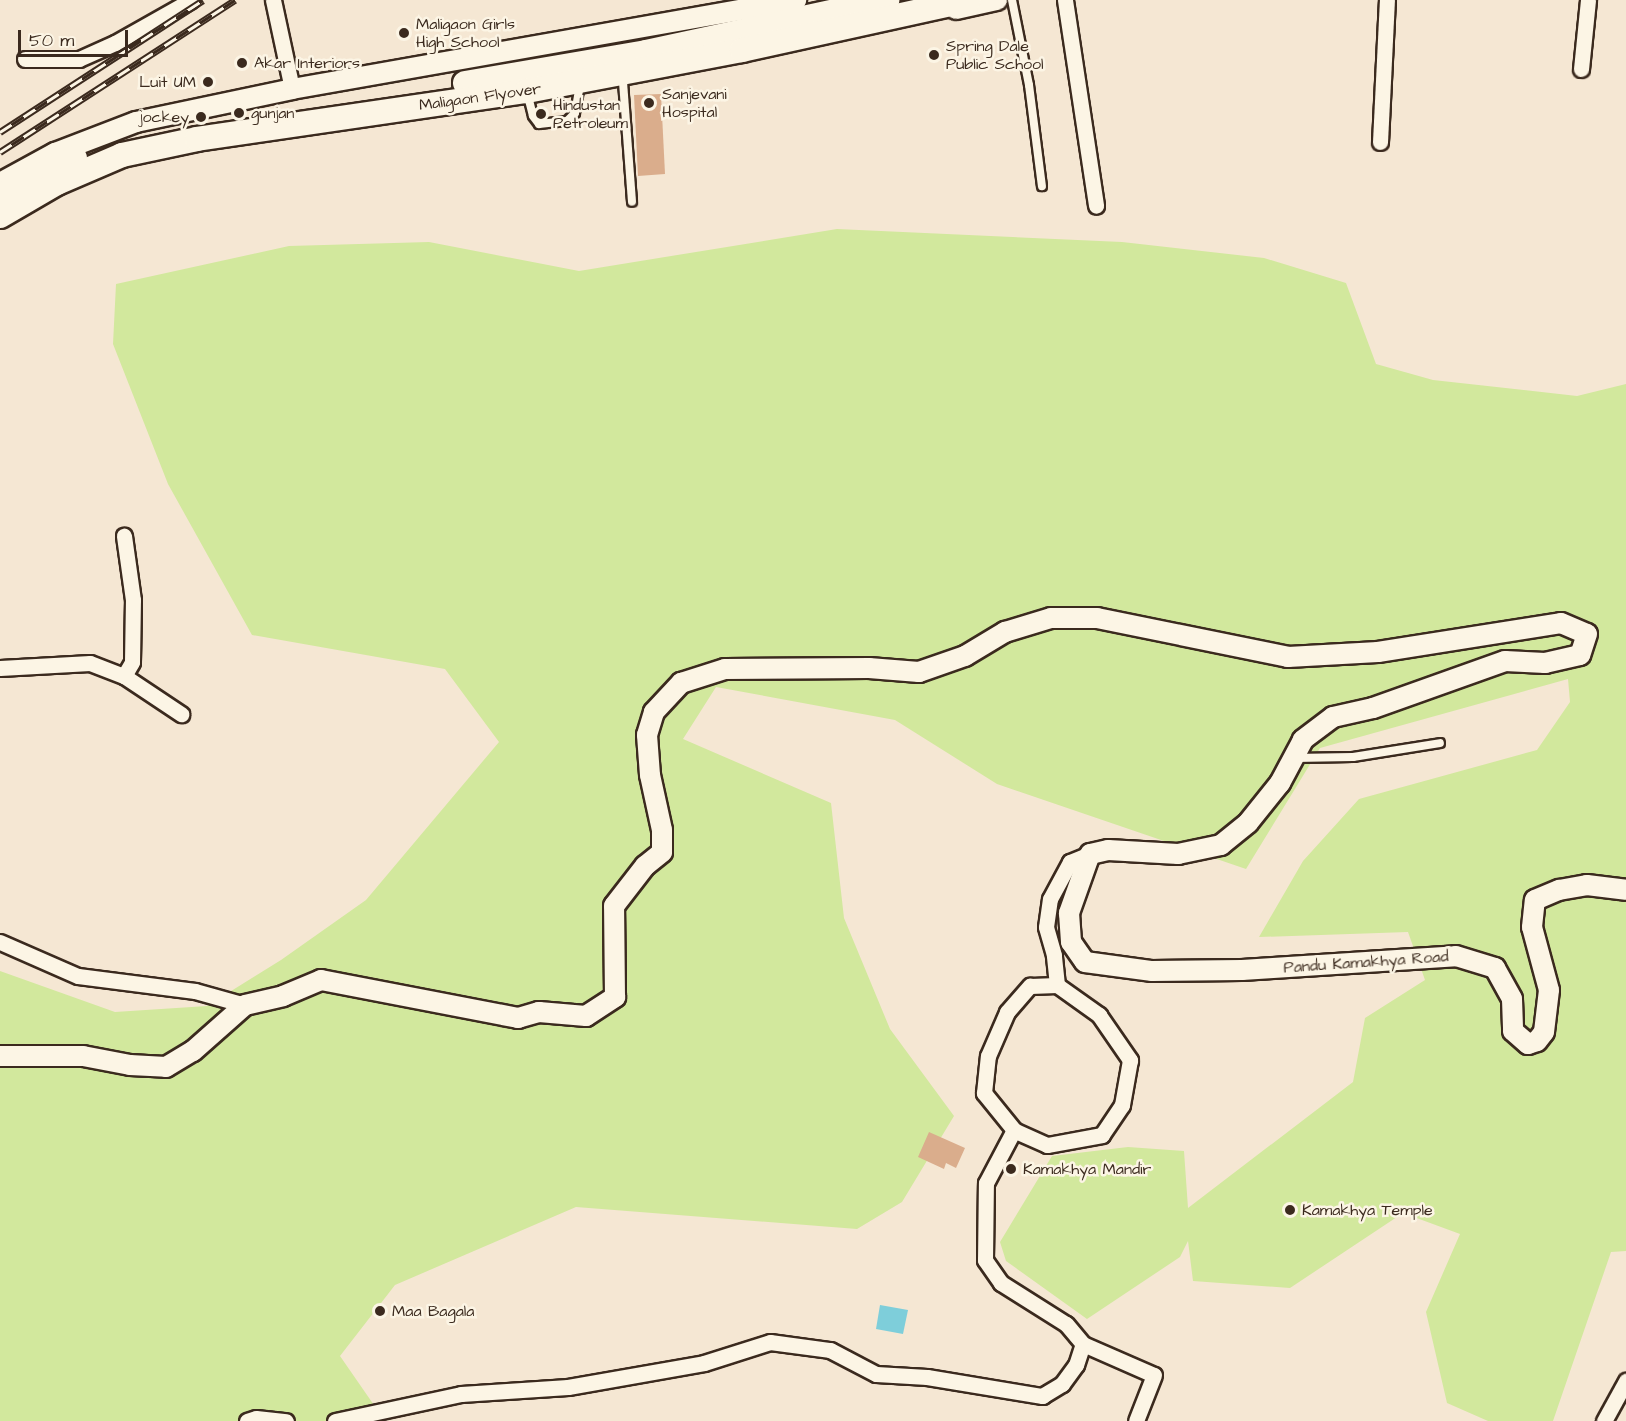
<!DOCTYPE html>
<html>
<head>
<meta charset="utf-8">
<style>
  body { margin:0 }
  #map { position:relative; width:1626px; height:1421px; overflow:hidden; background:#f5e7d3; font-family:"Architects Daughter",sans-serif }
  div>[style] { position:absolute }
  .green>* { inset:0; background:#d2e89d }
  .water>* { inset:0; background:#7eceda }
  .building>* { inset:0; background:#daad8c }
  .roads { filter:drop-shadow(2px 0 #3b2a1e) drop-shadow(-2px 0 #3b2a1e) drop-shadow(0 2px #3b2a1e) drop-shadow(0 -2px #3b2a1e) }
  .service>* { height:8px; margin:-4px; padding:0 4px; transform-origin:4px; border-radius:4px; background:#fcf5e5 }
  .minor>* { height:15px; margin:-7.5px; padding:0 7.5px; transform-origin:7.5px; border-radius:7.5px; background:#fcf5e5 }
  .tertiary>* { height:20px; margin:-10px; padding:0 10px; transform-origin:10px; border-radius:10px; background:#fcf5e5 }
  .primary>* { height:24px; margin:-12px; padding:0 12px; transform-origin:12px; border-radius:12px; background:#fcf5e5 }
  .rail>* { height:7px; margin-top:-3.5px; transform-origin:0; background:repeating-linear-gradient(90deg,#fcf5e5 0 14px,#3b2a1e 0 28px); box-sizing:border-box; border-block:2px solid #3b2a1e }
  .dots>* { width:16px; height:16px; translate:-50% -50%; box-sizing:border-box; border:3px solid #fcf5e5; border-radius:50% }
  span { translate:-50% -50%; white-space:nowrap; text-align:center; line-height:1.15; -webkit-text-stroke:5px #fcf5e5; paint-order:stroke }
  .poi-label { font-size:16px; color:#3b2a1e }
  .left { translate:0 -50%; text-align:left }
  .right { translate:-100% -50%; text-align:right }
  .street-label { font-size:16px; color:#3b2a1e }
  .scale { position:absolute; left:18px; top:30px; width:110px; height:27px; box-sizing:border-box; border:3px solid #3b2a1e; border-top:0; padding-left:8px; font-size:18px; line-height:21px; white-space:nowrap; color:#3b2a1e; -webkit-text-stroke:4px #fcf5e5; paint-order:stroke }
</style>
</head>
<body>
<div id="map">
  <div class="green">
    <i style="clip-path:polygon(837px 229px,1122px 242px,1264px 258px,1346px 283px,1376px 364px,1433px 380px,1577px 396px,1626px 384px,1626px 1251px,1611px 1252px,1553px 1421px,1488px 1421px,1447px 1403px,1426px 1312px,1460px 1234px,1403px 1213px,1290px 1288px,1193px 1281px,1188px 1241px,1180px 1257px,1087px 1319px,1006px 1261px,1000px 1242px,1052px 1156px,1128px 1147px,1184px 1151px,1188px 1208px,1353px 1082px,1365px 1018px,1425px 980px,1408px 932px,1259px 937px,1303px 861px,1359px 799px,1537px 750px,1570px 702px,1568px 679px,1320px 748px,1246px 869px,997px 784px,895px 720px,716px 687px,683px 739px,831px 803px,844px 918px,890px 1029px,954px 1116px,902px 1202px,857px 1229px,576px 1207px,395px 1285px,340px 1356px,385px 1421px,0 1421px,0 971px,115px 1012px,207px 1006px,281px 960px,366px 900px,499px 742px,445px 669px,252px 635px,168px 484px,113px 344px,116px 284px,289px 246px,429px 242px,579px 271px)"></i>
  </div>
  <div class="water">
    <i style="clip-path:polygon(880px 1305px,908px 1310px,903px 1334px,876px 1329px)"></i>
  </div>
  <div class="building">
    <i style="clip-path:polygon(661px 94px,665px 174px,638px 176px,634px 95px)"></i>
    <i style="clip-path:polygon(929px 1132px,965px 1148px,956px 1168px,946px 1163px,944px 1169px,918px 1157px)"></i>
  </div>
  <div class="roads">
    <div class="service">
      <i style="left:1012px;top:0;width:87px;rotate:78.7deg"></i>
      <i style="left:1029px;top:85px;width:102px;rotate:82.7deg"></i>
      <i style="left:623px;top:82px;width:120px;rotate:85.7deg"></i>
      <i style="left:529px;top:100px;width:16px;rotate:76deg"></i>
      <i style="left:533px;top:116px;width:10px;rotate:53deg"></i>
      <i style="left:539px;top:124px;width:28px;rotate:-6deg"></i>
      <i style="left:567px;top:121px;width:11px;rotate:-45deg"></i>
      <i style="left:575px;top:113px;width:22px;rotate:-80deg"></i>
      <i style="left:1294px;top:758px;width:59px;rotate:-1deg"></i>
      <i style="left:1353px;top:757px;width:88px;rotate:-9.1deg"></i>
    </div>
    <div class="minor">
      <i style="left:273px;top:0;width:91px;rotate:77.9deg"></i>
      <i style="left:1065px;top:0;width:208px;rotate:81.4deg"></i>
      <i style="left:25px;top:59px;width:54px"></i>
      <i style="left:79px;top:59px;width:39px;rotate:-24deg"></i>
      <i style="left:115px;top:43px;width:87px;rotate:-29.5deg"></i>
      <i style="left:1581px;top:69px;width:69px;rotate:-84.2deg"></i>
      <i style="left:1380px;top:142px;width:142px;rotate:-87.2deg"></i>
      <i style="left:0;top:668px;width:90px;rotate:-3.2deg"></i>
      <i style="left:90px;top:663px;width:36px;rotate:21deg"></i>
      <i style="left:124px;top:676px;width:69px;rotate:33.7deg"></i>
      <i style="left:124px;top:676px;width:16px;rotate:-60deg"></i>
      <i style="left:132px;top:662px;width:62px;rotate:-89.1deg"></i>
      <i style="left:133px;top:600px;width:65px;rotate:-98deg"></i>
      <i style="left:0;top:942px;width:85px;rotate:23.6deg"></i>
      <i style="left:78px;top:976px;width:118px;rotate:7.3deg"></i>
      <i style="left:195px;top:991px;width:52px;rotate:15.6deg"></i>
      <i style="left:1057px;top:985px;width:52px;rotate:35.5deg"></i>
      <i style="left:1099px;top:1015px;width:55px;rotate:55.4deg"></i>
      <i style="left:1130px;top:1060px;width:46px;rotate:100.1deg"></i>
      <i style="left:1122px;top:1105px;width:36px;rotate:124deg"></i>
      <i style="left:1102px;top:1135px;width:56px;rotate:169.7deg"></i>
      <i style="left:1047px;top:1145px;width:36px;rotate:-156deg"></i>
      <i style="left:1014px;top:1130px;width:48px;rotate:-129deg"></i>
      <i style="left:984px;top:1093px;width:37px;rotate:-84deg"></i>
      <i style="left:988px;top:1056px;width:48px;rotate:-66.6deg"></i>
      <i style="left:1007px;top:1012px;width:35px;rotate:-49deg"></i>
      <i style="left:1030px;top:986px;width:27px;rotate:-2deg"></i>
      <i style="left:1057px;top:985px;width:30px;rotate:-96deg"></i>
      <i style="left:1054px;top:955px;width:29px;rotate:-106deg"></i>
      <i style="left:1046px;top:927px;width:28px;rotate:-82deg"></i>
      <i style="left:1050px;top:899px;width:42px;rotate:-61.6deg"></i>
      <i style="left:1070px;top:862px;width:22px;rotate:-22deg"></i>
      <i style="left:1083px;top:1344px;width:77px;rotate:23.6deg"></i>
      <i style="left:1154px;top:1375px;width:49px;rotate:111.4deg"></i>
      <i style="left:247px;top:1421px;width:9px;rotate:-18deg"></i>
      <i style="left:256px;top:1418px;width:30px;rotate:6deg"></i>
      <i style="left:335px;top:1421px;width:129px;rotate:-12.1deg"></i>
      <i style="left:461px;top:1394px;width:107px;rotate:-3.7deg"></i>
      <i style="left:568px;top:1387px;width:138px;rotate:-10deg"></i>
      <i style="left:704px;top:1363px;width:69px;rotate:-17.7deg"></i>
      <i style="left:770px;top:1342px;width:61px;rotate:7.6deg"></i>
      <i style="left:830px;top:1350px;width:52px;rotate:27.6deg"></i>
      <i style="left:876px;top:1374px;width:51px;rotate:3.4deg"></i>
      <i style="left:927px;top:1377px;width:117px;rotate:9.4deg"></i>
      <i style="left:1042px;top:1396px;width:23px;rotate:-31deg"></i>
      <i style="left:1062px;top:1384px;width:24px;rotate:-54deg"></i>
      <i style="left:1076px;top:1365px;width:22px;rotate:-72deg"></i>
      <i style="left:1083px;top:1344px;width:26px;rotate:-130deg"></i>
      <i style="left:1066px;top:1324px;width:77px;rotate:-147.8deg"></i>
      <i style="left:1001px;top:1283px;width:28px;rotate:-125deg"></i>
      <i style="left:985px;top:1260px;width:77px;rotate:-89.3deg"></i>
      <i style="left:986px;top:1183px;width:60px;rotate:-62.2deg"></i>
      <i style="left:1604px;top:1421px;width:46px;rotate:-61.2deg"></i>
    </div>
    <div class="tertiary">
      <i style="left:956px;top:9px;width:42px;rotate:-12.4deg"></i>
      <i style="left:0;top:183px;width:63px;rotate:-28.6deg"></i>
      <i style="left:55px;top:153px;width:87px;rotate:-20.9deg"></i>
      <i style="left:136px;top:122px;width:159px;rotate:-11.9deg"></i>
      <i style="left:292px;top:89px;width:512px;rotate:-10.01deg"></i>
      <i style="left:0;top:1056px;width:83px"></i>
      <i style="left:83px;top:1056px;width:48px;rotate:10.8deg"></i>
      <i style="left:130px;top:1065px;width:36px;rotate:3deg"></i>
      <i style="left:166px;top:1067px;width:31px;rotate:-31deg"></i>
      <i style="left:193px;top:1051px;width:69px;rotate:-41.5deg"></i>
      <i style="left:245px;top:1005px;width:39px;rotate:-13deg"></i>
      <i style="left:283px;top:996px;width:41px;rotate:-22.8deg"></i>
      <i style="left:321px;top:980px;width:201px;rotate:10.9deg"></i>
      <i style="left:518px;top:1018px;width:22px;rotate:-16deg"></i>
      <i style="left:539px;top:1012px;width:47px;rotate:4.9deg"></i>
      <i style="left:586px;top:1016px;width:35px;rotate:-33deg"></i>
      <i style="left:615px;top:997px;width:91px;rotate:-90.6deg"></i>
      <i style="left:614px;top:906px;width:51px;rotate:-52.2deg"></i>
      <i style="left:645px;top:866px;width:22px;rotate:-39deg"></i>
      <i style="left:662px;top:852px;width:22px;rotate:-90deg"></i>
      <i style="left:662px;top:830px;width:56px;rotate:-102.3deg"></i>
      <i style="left:650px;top:775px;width:40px;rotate:-94.3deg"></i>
      <i style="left:647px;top:735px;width:24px;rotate:-73deg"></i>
      <i style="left:654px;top:712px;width:40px;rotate:-47deg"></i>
      <i style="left:681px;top:683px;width:46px;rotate:-17.7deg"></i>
      <i style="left:725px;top:669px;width:144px;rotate:-0.4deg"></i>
      <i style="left:869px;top:668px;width:50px;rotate:4.6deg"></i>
      <i style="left:919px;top:672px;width:49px;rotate:-19.2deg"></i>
      <i style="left:965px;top:656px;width:47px;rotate:-31deg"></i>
      <i style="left:1005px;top:632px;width:48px;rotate:-16.9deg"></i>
      <i style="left:1051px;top:618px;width:46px"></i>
      <i style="left:1097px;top:618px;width:195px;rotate:11.5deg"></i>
      <i style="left:1288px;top:657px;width:90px;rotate:-3.2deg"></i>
      <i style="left:1378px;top:652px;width:185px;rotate:-9deg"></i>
      <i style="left:1561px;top:623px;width:28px;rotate:23deg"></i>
      <i style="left:1587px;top:634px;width:22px;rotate:108deg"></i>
      <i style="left:1580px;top:655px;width:36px;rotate:167deg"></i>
      <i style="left:1545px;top:663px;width:40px;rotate:-177.1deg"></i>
      <i style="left:1505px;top:661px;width:140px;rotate:160.4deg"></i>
      <i style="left:1373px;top:708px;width:41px;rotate:167.3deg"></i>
      <i style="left:1333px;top:717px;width:38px;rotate:143deg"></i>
      <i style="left:1303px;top:740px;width:49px;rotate:118.1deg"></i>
      <i style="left:1280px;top:783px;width:51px;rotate:128.7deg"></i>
      <i style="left:1248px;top:823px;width:35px;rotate:141deg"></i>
      <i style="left:1221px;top:845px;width:44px;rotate:168.2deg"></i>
      <i style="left:1178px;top:854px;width:70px;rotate:-176.7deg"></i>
      <i style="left:1108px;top:850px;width:18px;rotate:167deg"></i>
      <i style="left:1090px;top:854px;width:63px;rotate:109.6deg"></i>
      <i style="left:1069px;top:913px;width:29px;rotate:86deg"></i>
      <i style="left:1071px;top:942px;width:24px;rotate:55deg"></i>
      <i style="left:1085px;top:962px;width:68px;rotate:7.7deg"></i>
      <i style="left:1152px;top:971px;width:90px;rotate:-0.6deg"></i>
      <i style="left:1242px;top:970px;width:214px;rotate:-3.7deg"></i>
      <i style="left:1456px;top:956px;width:41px;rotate:17.1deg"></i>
      <i style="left:1495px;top:968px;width:35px;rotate:61deg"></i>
      <i style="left:1512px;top:999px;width:32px;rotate:88deg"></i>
      <i style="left:1513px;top:1031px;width:20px;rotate:41deg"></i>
      <i style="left:1528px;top:1044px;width:9px;rotate:-18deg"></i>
      <i style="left:1537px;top:1041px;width:11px;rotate:-52deg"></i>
      <i style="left:1544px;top:1032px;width:42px;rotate:-83.2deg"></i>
      <i style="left:1549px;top:990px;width:65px;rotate:-105.1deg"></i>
      <i style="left:1532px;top:927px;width:27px;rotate:-84deg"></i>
      <i style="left:1535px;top:900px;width:26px;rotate:-23deg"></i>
      <i style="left:1559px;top:890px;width:28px;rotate:-10deg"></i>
      <i style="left:1587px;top:885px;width:39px;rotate:7deg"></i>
    </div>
    <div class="primary">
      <i style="left:465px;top:83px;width:184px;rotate:-9.7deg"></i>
      <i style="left:646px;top:52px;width:247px;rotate:-12.2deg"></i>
      <i style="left:0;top:196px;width:84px;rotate:-26.9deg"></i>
      <i style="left:0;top:216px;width:66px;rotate:-30.1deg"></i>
      <i style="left:57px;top:183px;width:71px;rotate:-23.3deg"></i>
      <i style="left:122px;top:155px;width:77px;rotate:-12deg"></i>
      <i style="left:197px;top:139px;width:333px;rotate:-8.3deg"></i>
      <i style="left:527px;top:91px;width:219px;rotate:-10.8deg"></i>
      <i style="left:742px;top:50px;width:232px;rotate:-12.4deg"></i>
    </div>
  </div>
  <div class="rail">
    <i style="left:0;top:132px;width:242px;rotate:-33deg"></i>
    <i style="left:0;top:152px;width:280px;rotate:-32.9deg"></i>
  </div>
  <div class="dots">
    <i style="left:404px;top:33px;background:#3b2a1e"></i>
    <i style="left:934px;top:55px;background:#3b2a1e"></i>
    <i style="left:242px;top:63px;background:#3b2a1e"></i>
    <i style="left:208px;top:82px;background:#3b2a1e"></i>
    <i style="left:649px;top:103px;background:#3b2a1e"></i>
    <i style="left:239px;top:113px;background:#3b2a1e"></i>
    <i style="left:541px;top:114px;background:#3b2a1e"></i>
    <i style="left:201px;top:117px;background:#3b2a1e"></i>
    <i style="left:1011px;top:1169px;background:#3b2a1e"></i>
    <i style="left:1290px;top:1210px;background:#3b2a1e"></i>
    <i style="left:380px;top:1311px;background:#3b2a1e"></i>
  </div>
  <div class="poi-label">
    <span class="left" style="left:416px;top:33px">Maligaon Girls<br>High School</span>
    <span class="left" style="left:946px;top:55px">Spring Dale<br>Public School</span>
    <span class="left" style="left:254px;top:63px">Akar Interiors</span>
    <span class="right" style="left:196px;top:82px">Luit UM</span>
    <span class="left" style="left:662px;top:103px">Sanjevani<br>Hospital</span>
    <span class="left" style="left:553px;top:114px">Hindustan<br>Petroleum</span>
    <span class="left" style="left:251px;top:113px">gunjan</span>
    <span class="right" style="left:189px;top:117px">jockey</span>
    <span class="left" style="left:1023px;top:1169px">Kamakhya Mandir</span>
    <span class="left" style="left:1302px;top:1210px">Kamakhya Temple</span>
    <span class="left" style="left:392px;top:1311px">Maa Bagala</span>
  </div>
  <div class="street-label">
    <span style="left:480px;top:97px;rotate:-8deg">Maligaon Flyover</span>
    <span style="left:1366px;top:962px;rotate:-4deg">Pandu Kamakhya Road</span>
  </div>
  <div class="scale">50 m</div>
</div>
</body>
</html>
